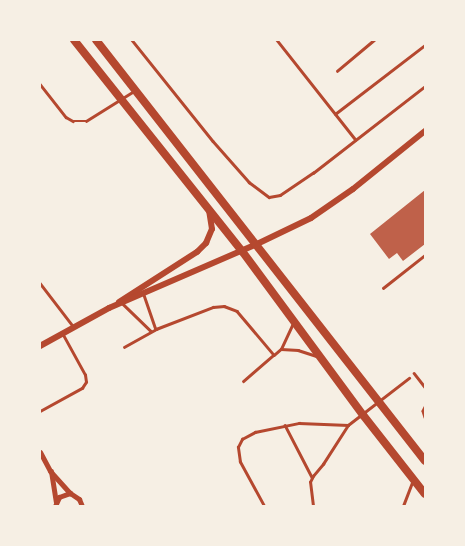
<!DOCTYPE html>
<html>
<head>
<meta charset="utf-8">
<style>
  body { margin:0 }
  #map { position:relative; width:465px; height:546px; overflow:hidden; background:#f6efe4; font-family:"Nunito Sans",sans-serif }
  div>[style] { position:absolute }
  .building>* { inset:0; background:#bf614a }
  .service>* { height:2.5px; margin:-1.25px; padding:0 1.25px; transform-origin:1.25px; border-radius:1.25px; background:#b5482f }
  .minor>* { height:5px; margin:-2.5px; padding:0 2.5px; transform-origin:2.5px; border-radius:2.5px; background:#b5482f }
  .tertiary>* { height:6px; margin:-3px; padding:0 3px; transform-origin:3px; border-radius:3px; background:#b5482f }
  .secondary>* { height:8px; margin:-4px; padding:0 4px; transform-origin:4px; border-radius:4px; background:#b5482f }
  span { translate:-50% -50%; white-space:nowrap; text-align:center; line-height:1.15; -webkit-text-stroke:5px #f6efe4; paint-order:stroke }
  .frame { position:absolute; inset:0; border:41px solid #f6efe4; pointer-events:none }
</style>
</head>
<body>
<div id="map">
  <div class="building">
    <i style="clip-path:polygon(425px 190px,425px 244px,403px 261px,397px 253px,389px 259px,370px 234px)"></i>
  </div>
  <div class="service">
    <i style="left:132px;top:40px;width:129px;rotate:51.3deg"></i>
    <i style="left:213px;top:141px;width:55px;rotate:48.7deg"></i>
    <i style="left:249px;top:182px;width:25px;rotate:37deg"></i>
    <i style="left:269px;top:197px;width:11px;rotate:-10deg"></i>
    <i style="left:280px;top:195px;width:40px;rotate:-34deg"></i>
    <i style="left:313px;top:173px;width:142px;rotate:-37.8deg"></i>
    <i style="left:277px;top:40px;width:127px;rotate:51.7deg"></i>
    <i style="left:337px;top:71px;width:48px;rotate:-40deg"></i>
    <i style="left:40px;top:84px;width:42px;rotate:51.8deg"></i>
    <i style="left:66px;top:117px;width:8px;rotate:30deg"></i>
    <i style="left:73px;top:121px;width:13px"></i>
    <i style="left:86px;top:121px;width:57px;rotate:-32deg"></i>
    <i style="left:335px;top:114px;width:113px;rotate:-37.5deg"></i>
    <i style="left:40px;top:283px;width:54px;rotate:52.5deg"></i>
    <i style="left:383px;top:288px;width:53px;rotate:-38.2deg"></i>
    <i style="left:144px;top:295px;width:36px;rotate:71deg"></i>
    <i style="left:123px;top:304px;width:39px;rotate:44deg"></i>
    <i style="left:124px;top:347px;width:37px;rotate:-29deg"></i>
    <i style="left:156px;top:329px;width:61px;rotate:-21.1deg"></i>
    <i style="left:213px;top:307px;width:11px;rotate:-5deg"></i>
    <i style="left:224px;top:306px;width:14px;rotate:21deg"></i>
    <i style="left:237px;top:311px;width:57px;rotate:49.9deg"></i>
    <i style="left:274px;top:355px;width:40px;rotate:139deg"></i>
    <i style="left:281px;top:349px;width:17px;rotate:3deg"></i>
    <i style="left:298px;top:350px;width:19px;rotate:18deg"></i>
    <i style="left:274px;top:355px;width:9px;rotate:-41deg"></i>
    <i style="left:281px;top:349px;width:29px;rotate:-65deg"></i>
    <i style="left:414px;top:373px;width:18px;rotate:52deg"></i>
    <i style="left:425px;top:407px;width:4px;rotate:117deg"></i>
    <i style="left:423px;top:411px;width:6px;rotate:72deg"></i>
    <i style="left:40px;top:411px;width:48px;rotate:-28.7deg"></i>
    <i style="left:82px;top:388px;width:7px;rotate:-56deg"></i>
    <i style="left:86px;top:382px;width:7px;rotate:-98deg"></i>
    <i style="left:85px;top:375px;width:46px;rotate:-118.8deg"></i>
    <i style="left:285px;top:425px;width:59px;rotate:62.6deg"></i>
    <i style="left:264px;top:506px;width:50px;rotate:-118.6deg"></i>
    <i style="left:240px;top:462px;width:15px;rotate:-98deg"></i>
    <i style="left:238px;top:447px;width:9px;rotate:-63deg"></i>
    <i style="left:242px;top:439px;width:15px;rotate:-28deg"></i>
    <i style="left:255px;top:432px;width:45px;rotate:-11.6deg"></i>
    <i style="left:299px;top:423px;width:49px;rotate:2.3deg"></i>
    <i style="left:313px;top:506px;width:24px;rotate:-97deg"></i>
    <i style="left:310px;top:482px;width:7px;rotate:-63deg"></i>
    <i style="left:313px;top:476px;width:16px;rotate:-50deg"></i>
    <i style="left:323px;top:464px;width:46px;rotate:-57.3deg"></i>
    <i style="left:348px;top:425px;width:77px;rotate:-37.6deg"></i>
    <i style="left:403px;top:506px;width:28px;rotate:-69deg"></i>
  </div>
  <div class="minor">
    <i style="left:40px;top:452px;width:21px;rotate:62deg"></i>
    <i style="left:50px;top:471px;width:30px;rotate:48deg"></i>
    <i style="left:51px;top:471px;width:31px;rotate:81deg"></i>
    <i style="left:55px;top:506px;width:10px;rotate:-66deg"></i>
    <i style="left:59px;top:497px;width:12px;rotate:-20deg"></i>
    <i style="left:70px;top:493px;width:11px;rotate:34deg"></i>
    <i style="left:79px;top:499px;width:8px;rotate:67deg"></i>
  </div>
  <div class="tertiary">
    <i style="left:119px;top:302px;width:93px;rotate:-32.7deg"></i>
    <i style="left:197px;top:252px;width:13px;rotate:-45deg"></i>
    <i style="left:206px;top:243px;width:15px;rotate:-67deg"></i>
    <i style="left:212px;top:229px;width:19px;rotate:-99deg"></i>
    <i style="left:40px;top:346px;width:79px;rotate:-28.8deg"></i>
    <i style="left:109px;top:308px;width:161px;rotate:-23.4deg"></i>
    <i style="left:257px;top:244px;width:60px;rotate:-25.7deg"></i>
    <i style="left:311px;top:218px;width:51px;rotate:-34.6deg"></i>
    <i style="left:353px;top:189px;width:92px;rotate:-38.9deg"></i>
  </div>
  <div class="secondary">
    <i style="left:74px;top:40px;width:270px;rotate:51.5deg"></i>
    <i style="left:242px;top:251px;width:204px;rotate:53.6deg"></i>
    <i style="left:363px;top:415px;width:100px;rotate:51.9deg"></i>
    <i style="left:96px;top:40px;width:534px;rotate:51.99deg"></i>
  </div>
  <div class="frame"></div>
</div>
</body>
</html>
